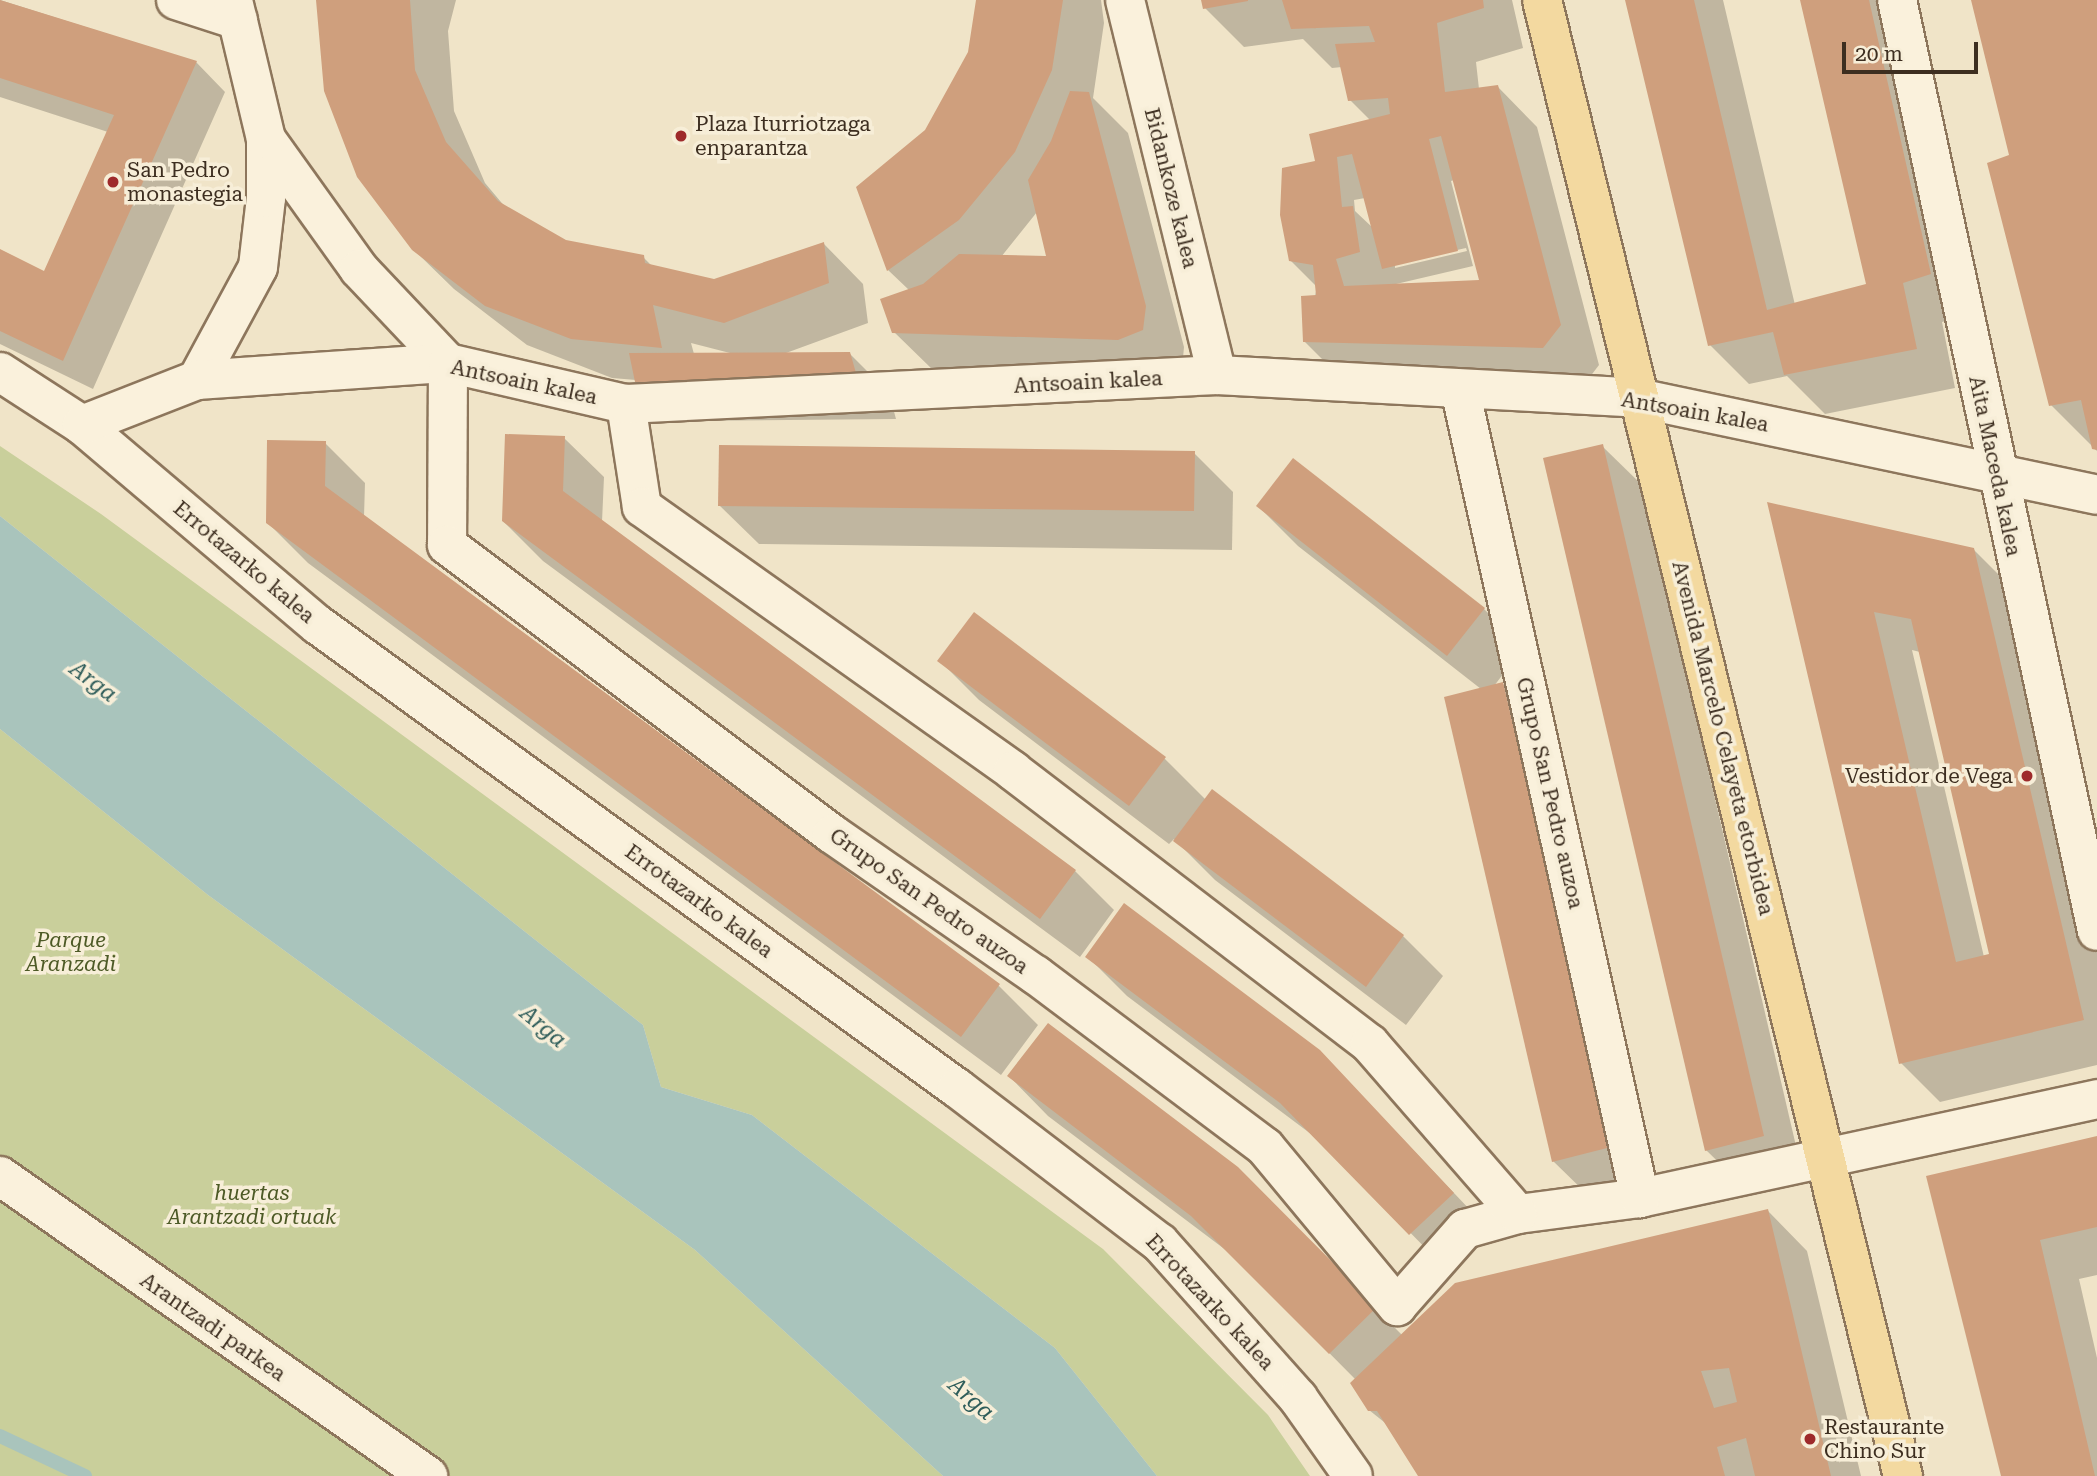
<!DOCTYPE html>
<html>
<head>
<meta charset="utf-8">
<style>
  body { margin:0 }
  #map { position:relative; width:2097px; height:1476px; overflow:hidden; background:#f0e4c8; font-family:"Roboto Serif",serif }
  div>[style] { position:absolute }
  .green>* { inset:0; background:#c9cf9b }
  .water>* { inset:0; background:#a9c4bc }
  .shadow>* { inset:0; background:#0003 }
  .stream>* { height:14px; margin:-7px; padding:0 7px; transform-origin:7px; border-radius:7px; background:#a9c4bc }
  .building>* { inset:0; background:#cf9f7d }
  .roads { filter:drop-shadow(2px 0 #8d765c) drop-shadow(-2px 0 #8d765c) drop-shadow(0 2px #8d765c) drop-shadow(0 -2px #8d765c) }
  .minor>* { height:38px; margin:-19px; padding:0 19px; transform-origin:19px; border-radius:19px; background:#faf1dc }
  .major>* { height:38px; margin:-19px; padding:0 19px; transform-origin:19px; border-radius:19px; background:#f3d9a0 }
  .dots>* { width:19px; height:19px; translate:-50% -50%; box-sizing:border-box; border:4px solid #f7eed8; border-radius:50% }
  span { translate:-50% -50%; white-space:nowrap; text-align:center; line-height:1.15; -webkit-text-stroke:7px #f7eed8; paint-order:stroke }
  .poi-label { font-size:21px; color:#3d2e20 }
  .left { translate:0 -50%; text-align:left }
  .right { translate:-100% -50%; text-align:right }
  .street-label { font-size:21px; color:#3d2e20 }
  .park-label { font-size:21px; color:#4d5a26; font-style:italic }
  .water-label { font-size:23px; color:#2f5d5a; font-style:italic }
  .scale { position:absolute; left:1842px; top:42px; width:136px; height:32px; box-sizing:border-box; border:4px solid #3d2e20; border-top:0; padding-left:9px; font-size:21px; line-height:24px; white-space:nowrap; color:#3d2e20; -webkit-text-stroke:5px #f7eed8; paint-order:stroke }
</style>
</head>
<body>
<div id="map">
  <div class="green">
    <i style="clip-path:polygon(0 446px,101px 514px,1103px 1249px,1268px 1415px,1310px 1476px,1157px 1476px,1055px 1348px,752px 1115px,661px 1087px,643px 1025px,0 516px)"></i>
    <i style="clip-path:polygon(0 729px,208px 895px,695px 1250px,943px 1476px,0 1476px)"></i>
  </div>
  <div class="water">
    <i style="clip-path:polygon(0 516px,643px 1025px,661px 1087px,752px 1115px,1055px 1348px,1157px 1476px,943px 1476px,695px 1250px,208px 895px,0 729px)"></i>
  </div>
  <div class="shadow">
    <i style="clip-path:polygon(0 0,196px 62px,225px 92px,93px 389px,0 344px,0 251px,45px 273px,108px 132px,0 97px)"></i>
    <i style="clip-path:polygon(evenodd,317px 0,456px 0,448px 31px,454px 111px,485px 183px,506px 208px,565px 242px,643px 257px,653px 267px,715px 281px,824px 244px,863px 284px,868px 323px,786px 353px,849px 353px,889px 393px,896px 419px,676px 421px,636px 380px,612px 378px,527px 345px,454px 289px,413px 249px,317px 0,691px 343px,730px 353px,694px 354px,691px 343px)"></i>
    <i style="clip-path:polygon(evenodd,978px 0,1101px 0,1104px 23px,1093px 98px,1128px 133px,1184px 347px,1182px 369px,934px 371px,894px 332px,909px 290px,888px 270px,927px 131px,970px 53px,978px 0,1037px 212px,1048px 257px,1001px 257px,1037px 212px)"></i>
    <i style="clip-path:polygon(evenodd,1203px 0,1512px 0,1523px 48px,1476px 62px,1479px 89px,1498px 87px,1537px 127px,1599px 365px,1583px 386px,1344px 381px,1305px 342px,1317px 287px,1290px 260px,1318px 162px,1371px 121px,1350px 100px,1342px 67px,1332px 68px,1303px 39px,1244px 47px,1205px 8px,1203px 0,1454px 180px,1481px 282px,1396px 284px,1473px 266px,1451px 181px,1454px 180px,1203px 0,1365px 198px,1373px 228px,1355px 211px,1354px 200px,1365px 198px,1203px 0,1466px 248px,1467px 251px,1395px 268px,1395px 264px,1466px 248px)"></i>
    <i style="clip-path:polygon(1627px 0,1723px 0,1795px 305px,1868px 286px,1802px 0,1898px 0,1970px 313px,1942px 322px,1955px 388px,1825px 414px,1787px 376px,1749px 384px,1710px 345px)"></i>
    <i style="clip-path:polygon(1973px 0,2097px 0,2097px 451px,2051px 405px,2011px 156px)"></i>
    <i style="clip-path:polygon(564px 438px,604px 477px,602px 522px,1075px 871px,1114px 910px,1080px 957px,543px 561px,503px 521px)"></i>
    <i style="clip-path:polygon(325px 443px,365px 483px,364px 517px,999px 986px,1038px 1025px,1001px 1075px,308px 563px,268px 523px)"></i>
    <i style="clip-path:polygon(1602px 446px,1642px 485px,1803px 1176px,1746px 1189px,1706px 1150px)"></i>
    <i style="clip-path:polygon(1194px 453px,1233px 492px,1232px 550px,759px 544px,719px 505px)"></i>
    <i style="clip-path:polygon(evenodd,1769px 504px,1973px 549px,2013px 589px,2097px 950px,2097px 1065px,1940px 1102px,1901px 1063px,1769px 504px,1912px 650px,1920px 652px,1992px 955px,1984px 957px,1912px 650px)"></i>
    <i style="clip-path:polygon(1258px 506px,1484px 609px,1523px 648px,1494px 686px,1503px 684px,1542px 724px,1650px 1187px,1593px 1200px,1553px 1161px,1481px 689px,1298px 546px)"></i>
    <i style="clip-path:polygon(975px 615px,1165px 759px,1206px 800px,1212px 791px,1403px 936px,1443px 976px,1406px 1025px,1215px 880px,1174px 839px,1169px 844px,979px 700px,940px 661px)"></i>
    <i style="clip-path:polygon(1087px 956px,1319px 1051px,1492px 1233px,1450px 1273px,1319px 1140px,1127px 996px)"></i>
    <i style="clip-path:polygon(1009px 1076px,1237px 1169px,1402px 1335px,1768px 1211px,1807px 1251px,1861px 1476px,1420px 1476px,1389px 1426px,1369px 1410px,1356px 1380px,1231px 1254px,1048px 1116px)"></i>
    <i style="clip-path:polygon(2097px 1138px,2097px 1275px,2079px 1279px,2097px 1358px,2097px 1476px,2003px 1476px,1928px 1178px)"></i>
  </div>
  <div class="stream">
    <i style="left:0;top:1436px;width:94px;rotate:25.2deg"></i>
  </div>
  <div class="building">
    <i style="clip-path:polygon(0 0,197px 61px,63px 361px,0 331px,0 249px,44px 271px,114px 115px,0 78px)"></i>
    <i style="clip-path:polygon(316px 0,410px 0,415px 70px,446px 142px,498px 201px,566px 240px,644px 255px,645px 263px,714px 279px,824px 242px,829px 283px,724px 323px,653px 305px,662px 348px,571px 339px,485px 306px,412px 250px,357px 177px,324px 91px)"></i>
    <i style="clip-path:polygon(976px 0,1063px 0,1052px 70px,1015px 152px,959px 220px,887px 271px,856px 187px,925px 130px,968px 52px)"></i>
    <i style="clip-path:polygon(1201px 0,1248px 0,1248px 1px,1203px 9px)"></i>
    <i style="clip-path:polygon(evenodd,1282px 0,1483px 0,1484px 8px,1437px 23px,1445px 92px,1498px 85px,1561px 325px,1543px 348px,1303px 342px,1301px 296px,1316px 295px,1313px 265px,1289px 261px,1280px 215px,1282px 168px,1315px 161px,1309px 134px,1390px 114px,1388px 98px,1348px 101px,1335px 44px,1375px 42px,1369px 26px,1291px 29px,1282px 0,1441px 136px,1479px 280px,1344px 286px,1336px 259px,1360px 252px,1353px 206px,1342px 207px,1337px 157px,1352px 154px,1382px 269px,1458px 251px,1429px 139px,1441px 136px)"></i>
    <i style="clip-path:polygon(1625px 0,1694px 0,1767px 310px,1866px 284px,1800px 0,1869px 0,1931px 274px,1903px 283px,1917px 349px,1784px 375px,1773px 332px,1708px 346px)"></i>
    <i style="clip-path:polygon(1971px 0,2097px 0,2097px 450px,2092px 449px,2081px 400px,2049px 406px,1987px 163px,2009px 155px)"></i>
    <i style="clip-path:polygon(1070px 91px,1089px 92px,1146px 306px,1143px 330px,1118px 340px,892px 333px,880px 299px,923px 284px,959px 254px,1046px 256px,1028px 180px,1051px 141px)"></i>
    <i style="clip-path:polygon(850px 352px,858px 380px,635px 382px,629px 353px)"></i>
    <i style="clip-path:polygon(505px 434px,565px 436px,563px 491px,1076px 870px,1040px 919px,502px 521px)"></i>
    <i style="clip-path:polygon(267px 440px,326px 441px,325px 486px,1000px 984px,961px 1037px,266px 523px)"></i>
    <i style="clip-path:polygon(1603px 444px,1764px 1136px,1705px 1151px,1543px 458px)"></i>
    <i style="clip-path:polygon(719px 445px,1195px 451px,1194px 511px,718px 506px)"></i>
    <i style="clip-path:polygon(1293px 458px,1485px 608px,1447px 656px,1256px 506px)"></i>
    <i style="clip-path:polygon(evenodd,1767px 502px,1974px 548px,2084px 1020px,1899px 1064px,1767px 502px,1874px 612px,1911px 619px,1989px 954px,1956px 962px,1874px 612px)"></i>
    <i style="clip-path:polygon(974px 612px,1166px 757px,1129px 806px,937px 661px)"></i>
    <i style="clip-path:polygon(1503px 682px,1611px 1147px,1552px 1162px,1444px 697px)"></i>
    <i style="clip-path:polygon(1212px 789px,1404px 935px,1366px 987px,1173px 841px)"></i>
    <i style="clip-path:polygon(1124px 903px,1320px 1050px,1454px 1193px,1409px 1235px,1280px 1103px,1085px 957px)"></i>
    <i style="clip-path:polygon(1048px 1023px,1238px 1167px,1377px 1307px,1329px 1354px,1191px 1216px,1007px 1076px)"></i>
    <i style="clip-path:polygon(2097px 1136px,2097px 1227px,2040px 1240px,2095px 1476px,2001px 1476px,1926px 1176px)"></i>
    <i style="clip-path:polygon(evenodd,1768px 1209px,1831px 1476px,1755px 1476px,1746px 1438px,1717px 1447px,1725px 1476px,1418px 1476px,1377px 1411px,1368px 1411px,1350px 1383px,1455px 1283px,1768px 1209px,1729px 1368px,1737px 1402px,1714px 1408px,1701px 1371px,1729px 1368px)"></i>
  </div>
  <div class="roads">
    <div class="minor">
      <i style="left:176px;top:0;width:65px;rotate:17.9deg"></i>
      <i style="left:1125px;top:0;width:386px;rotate:76.2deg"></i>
      <i style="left:1897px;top:0;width:952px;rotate:77.88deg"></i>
      <i style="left:266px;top:139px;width:160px;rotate:54.4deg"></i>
      <i style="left:359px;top:269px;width:129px;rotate:46.6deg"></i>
      <i style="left:448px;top:363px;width:182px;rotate:90.3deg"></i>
      <i style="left:447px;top:545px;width:481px;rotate:36.9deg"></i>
      <i style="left:832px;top:834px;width:248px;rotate:34.7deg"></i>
      <i style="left:1036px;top:975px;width:286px;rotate:36.9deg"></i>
      <i style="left:1265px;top:1147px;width:207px;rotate:50.3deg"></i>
      <i style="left:1397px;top:1306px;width:103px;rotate:-48.6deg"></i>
      <i style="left:1465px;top:1229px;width:55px;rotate:-15.8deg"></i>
      <i style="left:1518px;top:1214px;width:123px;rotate:-7.5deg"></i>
      <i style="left:1640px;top:1198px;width:468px;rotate:-12.2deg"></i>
      <i style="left:0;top:372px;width:98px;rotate:32.9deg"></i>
      <i style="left:82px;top:425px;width:309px;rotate:40.3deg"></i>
      <i style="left:318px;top:625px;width:789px;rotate:35.93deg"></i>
      <i style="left:957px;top:1088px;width:255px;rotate:37.4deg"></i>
      <i style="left:1160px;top:1243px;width:208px;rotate:48.3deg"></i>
      <i style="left:1298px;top:1398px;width:95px;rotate:54.8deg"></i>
      <i style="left:197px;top:380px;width:128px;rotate:-61.6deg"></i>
      <i style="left:258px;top:267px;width:69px;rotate:-83.4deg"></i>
      <i style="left:266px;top:198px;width:59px;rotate:-90deg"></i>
      <i style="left:266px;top:139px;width:143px;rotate:-103.4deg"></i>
      <i style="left:1460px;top:389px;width:829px;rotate:77.46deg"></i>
      <i style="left:626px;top:404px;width:104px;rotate:81.2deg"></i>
      <i style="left:642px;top:507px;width:455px;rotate:35.4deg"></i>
      <i style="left:1013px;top:771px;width:449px;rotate:37.4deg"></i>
      <i style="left:1370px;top:1044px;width:225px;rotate:49deg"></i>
      <i style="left:82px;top:425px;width:123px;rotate:-21.4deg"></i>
      <i style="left:197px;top:380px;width:252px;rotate:-3.9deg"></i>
      <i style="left:448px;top:363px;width:183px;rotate:13deg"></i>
      <i style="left:626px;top:404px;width:592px;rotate:-2.81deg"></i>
      <i style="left:1217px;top:375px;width:422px;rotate:3.1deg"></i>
      <i style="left:1638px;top:398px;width:469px;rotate:11.9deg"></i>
      <i style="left:0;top:1176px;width:523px;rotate:35.03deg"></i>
    </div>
    <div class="major">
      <i style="left:1542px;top:0;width:1520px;rotate:76.26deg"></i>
    </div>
  </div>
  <div class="dots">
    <i style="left:681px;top:136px;background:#9e2a2b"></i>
    <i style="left:113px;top:182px;background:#9e2a2b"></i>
    <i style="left:2027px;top:776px;background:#9e2a2b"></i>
    <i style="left:1810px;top:1439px;background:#9e2a2b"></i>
  </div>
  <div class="poi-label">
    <span class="left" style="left:695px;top:136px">Plaza Iturriotzaga<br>enparantza</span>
    <span class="left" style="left:127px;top:182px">San Pedro<br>monastegia</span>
    <span class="right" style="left:2013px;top:776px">Vestidor de Vega</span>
    <span class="left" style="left:1824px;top:1439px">Restaurante<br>Chino Sur</span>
  </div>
  <div class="street-label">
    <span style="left:1171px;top:188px;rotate:76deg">Bidankoze kalea</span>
    <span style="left:524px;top:382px;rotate:12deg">Antsoain kalea</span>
    <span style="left:1088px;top:382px;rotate:-3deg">Antsoain kalea</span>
    <span style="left:1695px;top:412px;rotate:10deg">Antsoain kalea</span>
    <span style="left:1995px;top:466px;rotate:78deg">Aita Maceda kalea</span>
    <span style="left:244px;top:562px;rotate:40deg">Errotazarko kalea</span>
    <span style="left:1723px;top:738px;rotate:76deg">Avenida Marcelo Celayeta etorbidea</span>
    <span style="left:1550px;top:793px;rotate:77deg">Grupo San Pedro auzoa</span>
    <span style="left:699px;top:901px;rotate:36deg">Errotazarko kalea</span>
    <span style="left:929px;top:901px;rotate:35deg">Grupo San Pedro auzoa</span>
    <span style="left:1210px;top:1302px;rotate:47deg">Errotazarko kalea</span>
    <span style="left:213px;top:1327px;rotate:35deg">Arantzadi parkea</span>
  </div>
  <div class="park-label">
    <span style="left:71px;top:952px">Parque<br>Aranzadi</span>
    <span style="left:252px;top:1205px">huertas<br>Arantzadi ortuak</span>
  </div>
  <div class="water-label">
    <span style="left:93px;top:682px;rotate:37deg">Arga</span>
    <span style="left:543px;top:1027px;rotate:40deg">Arga</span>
    <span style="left:971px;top:1399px;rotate:41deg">Arga</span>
  </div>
  <div class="scale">20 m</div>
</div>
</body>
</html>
